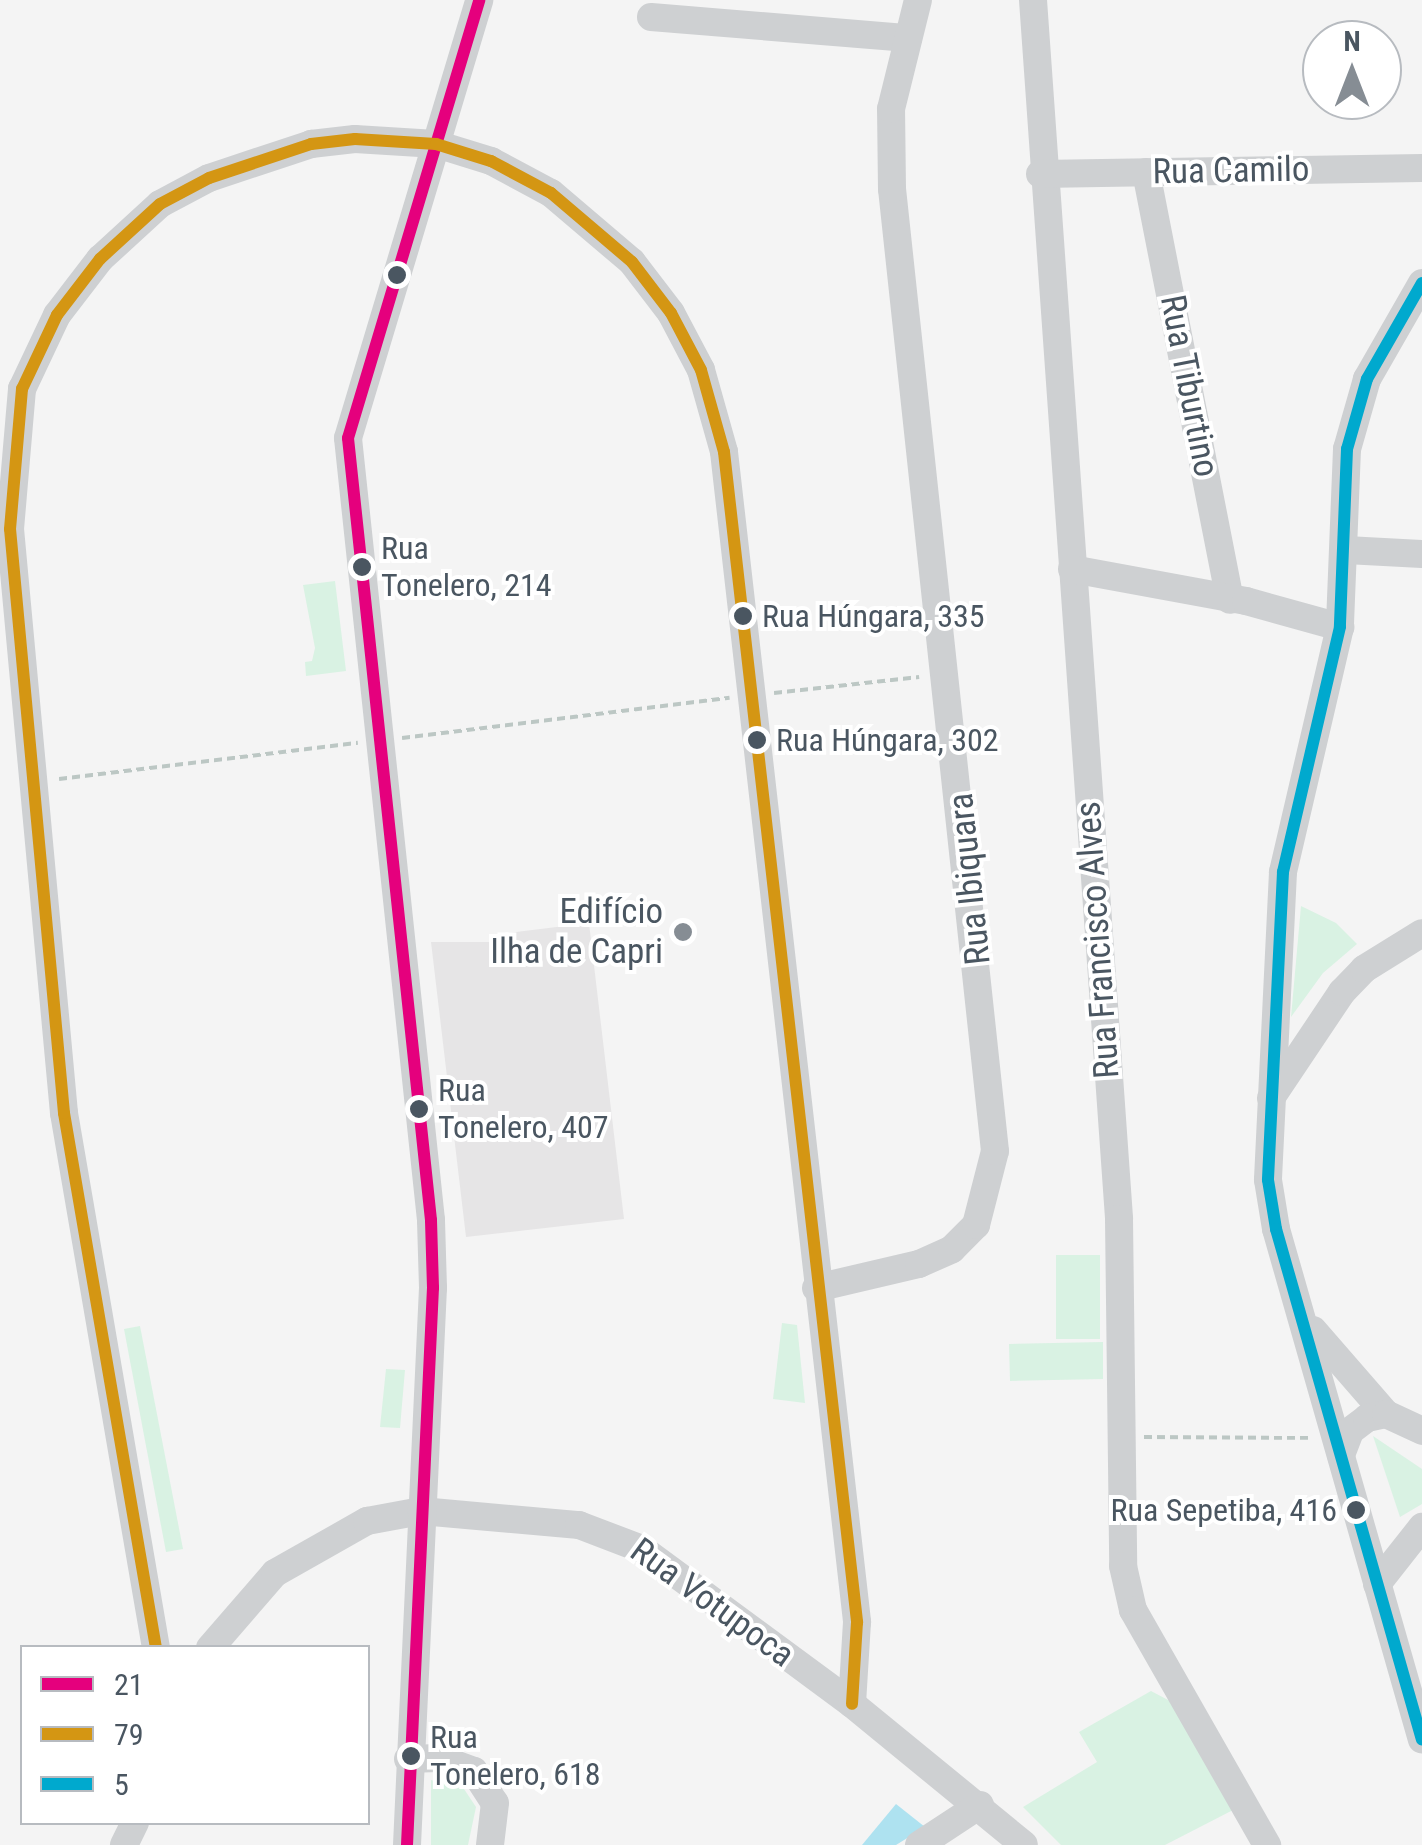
<!DOCTYPE html>
<html>
<head>
<meta charset="utf-8">
<style>
  body { margin:0 }
  #map { position:relative; width:1422px; height:1845px; overflow:hidden; background:#f4f4f4; font-family:"Roboto Condensed",sans-serif }
  div>[style] { position:absolute }
  .education>* { inset:0; background:#e6e5e6 }
  .green>* { inset:0; background:#d9f2e3 }
  .water>* { inset:0; background:#aee2f0 }
  .path>* { height:4px; margin-top:-2px; transform-origin:0; background:repeating-linear-gradient(90deg,#bcc7c4 0 8px,transparent 0 13px) }
  .minor>* { height:28px; margin:-14px; padding:0 14px; transform-origin:14px; border-radius:14px; background:#ced0d2 }
  .bus-1>* { height:12px; margin:-6px; padding:0 6px; transform-origin:6px; border-radius:6px; background:#e5007d }
  .bus-2>* { height:12px; margin:-6px; padding:0 6px; transform-origin:6px; border-radius:6px; background:#d49613 }
  .bus-3>* { height:12px; margin:-6px; padding:0 6px; transform-origin:6px; border-radius:6px; background:#00a9ce }
  .dots>* { width:28px; height:28px; translate:-50% -50%; box-sizing:border-box; border:5px solid #fff; border-radius:50% }
  span { translate:-50% -50%; white-space:nowrap; text-align:center; line-height:1.15; -webkit-text-stroke:8px #fff; paint-order:stroke }
  .bus-label { font-size:32px; color:#4a5661 }
  .left { translate:0 -50%; text-align:left }
  .right { translate:-100% -50%; text-align:right }
  .street-label { font-size:35px; color:#4a5661 }
  .poi-label { font-size:35px; color:#4a5661 }
  .legend { position:absolute; left:20px; top:1645px; width:350px; height:180px; box-sizing:border-box; background:#fff; border:2px solid #b7bbc0; margin:0; padding:12px 18px; list-style:none; font-size:30px; color:#4a5661 }
  .legend li { display:flex; align-items:center; gap:20px; height:50px }
  .legend b { width:50px; border:2px solid #b7bbc0 }
  .north { position:absolute; left:1302px; top:20px; width:100px; height:100px; box-sizing:border-box; background:#fff; border:2px solid #b7bbc0; border-radius:50%; rotate:0deg; font-size:28px; font-weight:700; line-height:40px; text-align:center; color:#4a5661 }
  .north::after { content:''; display:block; margin:auto; width:35px; height:45px; background:#868d94; clip-path:polygon(50% 0,100% 100%,50% 72%,0 100%) }
</style>
</head>
<body>
<div id="map">
  <div class="education">
    <i style="clip-path:polygon(589px 923px,624px 1219px,466px 1237px,431px 942px,508px 942px,507px 933px)"></i>
  </div>
  <div class="green">
    <i style="clip-path:polygon(335px 581px,346px 671px,306px 676px,305px 662px,312px 661px,315px 648px,303px 585px)"></i>
    <i style="clip-path:polygon(1301px 906px,1336px 923px,1357px 944px,1323px 973px,1291px 1017px)"></i>
    <i style="clip-path:polygon(1056px 1255px,1100px 1255px,1100px 1339px,1056px 1339px)"></i>
    <i style="clip-path:polygon(782px 1323px,797px 1325px,805px 1403px,773px 1399px)"></i>
    <i style="clip-path:polygon(140px 1326px,183px 1549px,166px 1552px,124px 1329px)"></i>
    <i style="clip-path:polygon(1103px 1342px,1103px 1379px,1010px 1381px,1009px 1344px)"></i>
    <i style="clip-path:polygon(386px 1369px,405px 1370px,400px 1428px,380px 1427px)"></i>
    <i style="clip-path:polygon(1373px 1436px,1422px 1469px,1422px 1504px,1400px 1517px)"></i>
    <i style="clip-path:polygon(1151px 1691px,1170px 1701px,1235px 1809px,1165px 1845px,1061px 1845px,1023px 1807px,1097px 1762px,1079px 1732px)"></i>
    <i style="clip-path:polygon(431px 1780px,464px 1789px,476px 1807px,468px 1845px,431px 1845px)"></i>
  </div>
  <div class="water">
    <i style="clip-path:polygon(896px 1804px,925px 1827px,896px 1845px,862px 1845px)"></i>
  </div>
  <div class="path">
    <i style="left:774px;top:693px;width:146px;rotate:-6.3deg"></i>
    <i style="left:402px;top:738px;width:330px;rotate:-7deg"></i>
    <i style="left:59px;top:779px;width:301px;rotate:-6.9deg"></i>
    <i style="left:1144px;top:1437px;width:166px;rotate:0.3deg"></i>
  </div>
  <div class="minor">
    <i style="left:1033px;top:0;width:1222px;rotate:85.96deg"></i>
    <i style="left:1119px;top:1219px;width:347px;rotate:89.3deg"></i>
    <i style="left:1123px;top:1566px;width:45px;rotate:77.2deg"></i>
    <i style="left:1133px;top:1610px;width:271px;rotate:60.3deg"></i>
    <i style="left:651px;top:17px;width:258px;rotate:4.7deg"></i>
    <i style="left:1146px;top:172px;width:436px;rotate:78.9deg"></i>
    <i style="left:1040px;top:174px;width:382px;rotate:-0.9deg"></i>
    <i style="left:1422px;top:283px;width:111px;rotate:119.8deg"></i>
    <i style="left:1367px;top:379px;width:73px;rotate:105.9deg"></i>
    <i style="left:1347px;top:449px;width:178px;rotate:92.3deg"></i>
    <i style="left:1340px;top:627px;width:252px;rotate:103.1deg"></i>
    <i style="left:1283px;top:872px;width:308px;rotate:92.8deg"></i>
    <i style="left:1268px;top:1180px;width:50px;rotate:80.7deg"></i>
    <i style="left:1276px;top:1229px;width:531px;rotate:74.05deg"></i>
    <i style="left:1346px;top:550px;width:76px;rotate:3deg"></i>
    <i style="left:1072px;top:569px;width:177px;rotate:10.4deg"></i>
    <i style="left:1246px;top:601px;width:98px;rotate:15.5deg"></i>
    <i style="left:1271px;top:1098px;width:128px;rotate:-56.2deg"></i>
    <i style="left:1342px;top:992px;width:32px;rotate:-46deg"></i>
    <i style="left:1364px;top:969px;width:68px;rotate:-31.8deg"></i>
    <i style="left:816px;top:1288px;width:106px;rotate:-13.1deg"></i>
    <i style="left:919px;top:1264px;width:36px;rotate:-24deg"></i>
    <i style="left:952px;top:1249px;width:34px;rotate:-45deg"></i>
    <i style="left:976px;top:1225px;width:76px;rotate:-75.6deg"></i>
    <i style="left:995px;top:1151px;width:967px;rotate:-96.11deg"></i>
    <i style="left:892px;top:189px;width:80px;rotate:-90.7deg"></i>
    <i style="left:891px;top:109px;width:112px;rotate:-76.1deg"></i>
    <i style="left:1313px;top:1330px;width:111px;rotate:49deg"></i>
    <i style="left:1341px;top:1455px;width:26px;rotate:-69deg"></i>
    <i style="left:1350px;top:1431px;width:21px;rotate:-37deg"></i>
    <i style="left:1367px;top:1418px;width:19px;rotate:-12deg"></i>
    <i style="left:1386px;top:1414px;width:40px;rotate:25deg"></i>
    <i style="left:1377px;top:1584px;width:73px;rotate:-51.7deg"></i>
    <i style="left:156px;top:1648px;width:543px;rotate:-99.76deg"></i>
    <i style="left:64px;top:1113px;width:586px;rotate:-95.28deg"></i>
    <i style="left:10px;top:529px;width:141px;rotate:-85.1deg"></i>
    <i style="left:22px;top:389px;width:82px;rotate:-64.7deg"></i>
    <i style="left:57px;top:315px;width:71px;rotate:-52.5deg"></i>
    <i style="left:100px;top:259px;width:81px;rotate:-42.5deg"></i>
    <i style="left:160px;top:204px;width:55px;rotate:-28deg"></i>
    <i style="left:209px;top:178px;width:108px;rotate:-18.4deg"></i>
    <i style="left:311px;top:144px;width:44px;rotate:-6.5deg"></i>
    <i style="left:355px;top:139px;width:81px;rotate:3.5deg"></i>
    <i style="left:436px;top:144px;width:58px;rotate:17.2deg"></i>
    <i style="left:491px;top:161px;width:68px;rotate:28.1deg"></i>
    <i style="left:551px;top:193px;width:106px;rotate:40.4deg"></i>
    <i style="left:632px;top:262px;width:64px;rotate:52.6deg"></i>
    <i style="left:671px;top:313px;width:64px;rotate:62.2deg"></i>
    <i style="left:701px;top:370px;width:85px;rotate:74.3deg"></i>
    <i style="left:724px;top:452px;width:1178px;rotate:83.51deg"></i>
    <i style="left:857px;top:1622px;width:82px;rotate:93.5deg"></i>
    <i style="left:210px;top:1648px;width:99px;rotate:-49.1deg"></i>
    <i style="left:275px;top:1573px;width:106px;rotate:-29.5deg"></i>
    <i style="left:367px;top:1521px;width:55px;rotate:-10.5deg"></i>
    <i style="left:421px;top:1511px;width:159px;rotate:5.1deg"></i>
    <i style="left:579px;top:1525px;width:67px;rotate:20.9deg"></i>
    <i style="left:642px;top:1549px;width:261px;rotate:36.4deg"></i>
    <i style="left:852px;top:1704px;width:222px;rotate:39.3deg"></i>
    <i style="left:408px;top:1759px;width:30px;rotate:-2deg"></i>
    <i style="left:438px;top:1758px;width:38px;rotate:20deg"></i>
    <i style="left:474px;top:1771px;width:38px;rotate:57deg"></i>
    <i style="left:495px;top:1803px;width:42px;rotate:96.8deg"></i>
    <i style="left:124px;top:1845px;width:25px;rotate:-64deg"></i>
    <i style="left:407px;top:1845px;width:558px;rotate:-87.33deg"></i>
    <i style="left:433px;top:1288px;width:68px;rotate:-91.7deg"></i>
    <i style="left:431px;top:1220px;width:786px;rotate:-96.06deg"></i>
    <i style="left:348px;top:438px;width:457px;rotate:-73.3deg"></i>
    <i style="left:919px;top:1845px;width:73px;rotate:-33.3deg"></i>
  </div>
  <div class="bus-1">
    <i style="left:407px;top:1845px;width:558px;rotate:-87.33deg"></i>
    <i style="left:433px;top:1288px;width:68px;rotate:-91.7deg"></i>
    <i style="left:431px;top:1220px;width:786px;rotate:-96.06deg"></i>
    <i style="left:348px;top:438px;width:457px;rotate:-73.3deg"></i>
  </div>
  <div class="bus-2">
    <i style="left:156px;top:1648px;width:543px;rotate:-99.76deg"></i>
    <i style="left:64px;top:1113px;width:586px;rotate:-95.28deg"></i>
    <i style="left:10px;top:529px;width:141px;rotate:-85.1deg"></i>
    <i style="left:22px;top:389px;width:82px;rotate:-64.7deg"></i>
    <i style="left:57px;top:315px;width:71px;rotate:-52.5deg"></i>
    <i style="left:100px;top:259px;width:81px;rotate:-42.5deg"></i>
    <i style="left:160px;top:204px;width:55px;rotate:-28deg"></i>
    <i style="left:209px;top:178px;width:108px;rotate:-18.4deg"></i>
    <i style="left:311px;top:144px;width:44px;rotate:-6.5deg"></i>
    <i style="left:355px;top:139px;width:81px;rotate:3.5deg"></i>
    <i style="left:436px;top:144px;width:58px;rotate:17.2deg"></i>
    <i style="left:491px;top:161px;width:68px;rotate:28.1deg"></i>
    <i style="left:551px;top:193px;width:106px;rotate:40.4deg"></i>
    <i style="left:632px;top:262px;width:64px;rotate:52.6deg"></i>
    <i style="left:671px;top:313px;width:64px;rotate:62.2deg"></i>
    <i style="left:701px;top:370px;width:85px;rotate:74.3deg"></i>
    <i style="left:724px;top:452px;width:1178px;rotate:83.51deg"></i>
    <i style="left:857px;top:1622px;width:82px;rotate:93.5deg"></i>
  </div>
  <div class="bus-3">
    <i style="left:1422px;top:283px;width:111px;rotate:119.8deg"></i>
    <i style="left:1367px;top:379px;width:73px;rotate:105.9deg"></i>
    <i style="left:1347px;top:449px;width:178px;rotate:92.3deg"></i>
    <i style="left:1340px;top:627px;width:252px;rotate:103.1deg"></i>
    <i style="left:1283px;top:872px;width:308px;rotate:92.8deg"></i>
    <i style="left:1268px;top:1180px;width:50px;rotate:80.7deg"></i>
    <i style="left:1276px;top:1229px;width:531px;rotate:74.05deg"></i>
  </div>
  <div class="dots">
    <i style="left:397px;top:275px;background:#4a5661"></i>
    <i style="left:362px;top:567px;background:#4a5661"></i>
    <i style="left:743px;top:616px;background:#4a5661"></i>
    <i style="left:757px;top:740px;background:#4a5661"></i>
    <i style="left:683px;top:932px;background:#868d94"></i>
    <i style="left:419px;top:1109px;background:#4a5661"></i>
    <i style="left:1356px;top:1510px;background:#4a5661"></i>
    <i style="left:411px;top:1756px;background:#4a5661"></i>
  </div>
  <div class="bus-label">
    <span class="left" style="left:381px;top:567px">Rua<br>Tonelero, 214</span>
    <span class="left" style="left:762px;top:616px">Rua Húngara, 335</span>
    <span class="left" style="left:776px;top:740px">Rua Húngara, 302</span>
    <span class="left" style="left:438px;top:1109px">Rua<br>Tonelero, 407</span>
    <span class="right" style="left:1337px;top:1510px">Rua Sepetiba, 416</span>
    <span class="left" style="left:430px;top:1756px">Rua<br>Tonelero, 618</span>
  </div>
  <div class="street-label">
    <span style="left:1231px;top:171px;rotate:-1deg">Rua Camilo</span>
    <span style="left:1189px;top:386px;rotate:79deg">Rua Tiburtino</span>
    <span style="left:970px;top:879px;rotate:-96deg">Rua Ibiquara</span>
    <span style="left:1098px;top:940px;rotate:-94deg">Rua Francisco Alves</span>
    <span style="left:712px;top:1603px;rotate:36deg">Rua Votupoca</span>
  </div>
  <div class="poi-label">
    <span class="right" style="left:663px;top:932px">Edifício<br>Ilha de Capri</span>
  </div>
  <ul class="legend">
  <li><b style="height:12px;background:#e5007d"></b>21</li>
  <li><b style="height:12px;background:#d49613"></b>79</li>
  <li><b style="height:12px;background:#00a9ce"></b>5</li>
  </ul>
  <div class="north">N</div>
</div>
</body>
</html>
